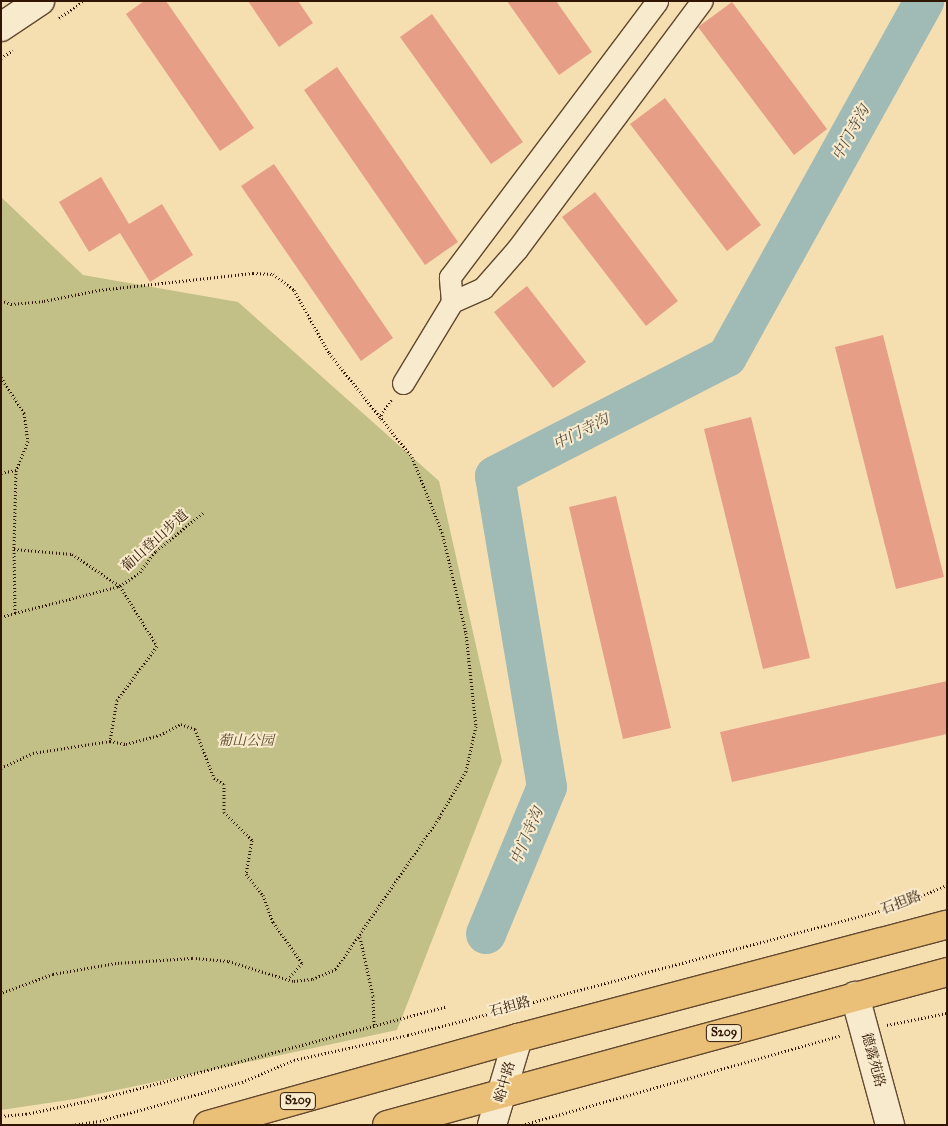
<!DOCTYPE html>
<html>
<head>
<meta charset="utf-8">
<style>
  body { margin:0 }
  #map { position:relative; width:948px; height:1126px; overflow:hidden; background:#f5dfb1; font-family:"IM FELL Great Primer","Noto Serif SC",serif }
  div>[style] { position:absolute }
  .green>* { inset:0; background:#c3c087 }
  .river>* { height:40px; margin:-20px; padding:0 20px; transform-origin:20px; border-radius:20px; background:#a0bab6 }
  .building>* { inset:0; background:#e79e87 }
  .path>* { height:3px; margin-top:-1.5px; transform-origin:0; background:repeating-linear-gradient(90deg,#301503 0 1px,transparent 0 3.5px) }
  .roads { filter:drop-shadow(1px 0 #61482e) drop-shadow(-1px 0 #61482e) drop-shadow(0 1px #61482e) drop-shadow(0 -1px #61482e) }
  .street>* { height:21px; margin:-10.5px; padding:0 10.5px; transform-origin:10.5px; border-radius:10.5px; background:#f8eacc }
  .secondary>* { height:28px; margin:-14px; padding:0 14px; transform-origin:14px; border-radius:14px; background:#f8eacc }
  .primary>* { height:28px; margin:-14px; padding:0 14px; transform-origin:14px; border-radius:14px; background:#eac078 }
  span { translate:-50% -50%; white-space:nowrap; text-align:center; line-height:1.15; -webkit-text-stroke:4px #f8eacc; paint-order:stroke }
  .shield-label span { padding:1px 4px; background:#f8eacc; border:1px solid; border-radius:4px; -webkit-text-stroke-width:0 }
  .shield-label { font-size:12px; color:#301503; font-weight:700 }
  .street-label { font-size:14px; color:#301503 }
  .park-label { font-size:14px; color:#5c482b; font-style:italic }
  .water-label { font-size:15px; color:#574f42; font-style:italic }
  .frame { position:absolute; inset:0; border:2px solid #301503; pointer-events:none }
</style>
</head>
<body>
<div id="map">
  <div class="green">
    <i style="clip-path:polygon(1px 197px,83px 275px,238px 302px,439px 481px,502px 761px,397px 1030px,75px 1099px,1px 1110px)"></i>
  </div>
  <div class="river">
    <i style="left:486px;top:934px;width:159px;rotate:-67.5deg"></i>
    <i style="left:547px;top:787px;width:315px;rotate:-99.5deg"></i>
    <i style="left:495px;top:476px;width:261px;rotate:-27.2deg"></i>
    <i style="left:727px;top:357px;width:407px;rotate:-61deg"></i>
  </div>
  <div class="building">
    <i style="clip-path:polygon(144px 1px,166px 1px,254px 128px,220px 151px,126px 14px)"></i>
    <i style="clip-path:polygon(248px 1px,298px 1px,313px 23px,279px 47px)"></i>
    <i style="clip-path:polygon(507px 1px,556px 1px,592px 52px,559px 75px)"></i>
    <i style="clip-path:polygon(732px 2px,827px 129px,794px 155px,698px 27px)"></i>
    <i style="clip-path:polygon(432px 14px,523px 142px,491px 164px,400px 37px)"></i>
    <i style="clip-path:polygon(337px 67px,458px 242px,425px 265px,304px 90px)"></i>
    <i style="clip-path:polygon(665px 98px,761px 225px,727px 251px,630px 124px)"></i>
    <i style="clip-path:polygon(274px 164px,393px 338px,361px 361px,241px 186px)"></i>
    <i style="clip-path:polygon(101px 177px,129px 224px,162px 204px,193px 255px,150px 282px,120px 233px,89px 252px,59px 202px)"></i>
    <i style="clip-path:polygon(595px 192px,678px 301px,646px 326px,562px 217px)"></i>
    <i style="clip-path:polygon(527px 286px,586px 362px,553px 388px,494px 312px)"></i>
    <i style="clip-path:polygon(883px 335px,944px 577px,896px 589px,835px 347px)"></i>
    <i style="clip-path:polygon(751px 417px,810px 658px,763px 669px,704px 429px)"></i>
    <i style="clip-path:polygon(616px 496px,671px 728px,623px 739px,569px 507px)"></i>
    <i style="clip-path:polygon(947px 681px,947px 734px,732px 782px,720px 732px)"></i>
  </div>
  <div class="path">
    <i style="left:59px;top:18px;width:29px;rotate:-35deg"></i>
    <i style="left:1px;top:58px;width:14px;rotate:-34deg"></i>
    <i style="left:1px;top:300px;width:11px;rotate:22deg"></i>
    <i style="left:11px;top:304px;width:33px;rotate:-5deg"></i>
    <i style="left:44px;top:301px;width:56px;rotate:-11.3deg"></i>
    <i style="left:99px;top:290px;width:155px;rotate:-6.3deg"></i>
    <i style="left:253px;top:273px;width:20px;rotate:3deg"></i>
    <i style="left:273px;top:274px;width:26px;rotate:37deg"></i>
    <i style="left:294px;top:290px;width:72px;rotate:60.9deg"></i>
    <i style="left:329px;top:353px;width:133px;rotate:51.4deg"></i>
    <i style="left:412px;top:457px;width:81px;rotate:68.2deg"></i>
    <i style="left:442px;top:532px;width:104px;rotate:76.6deg"></i>
    <i style="left:466px;top:633px;width:94px;rotate:83.9deg"></i>
    <i style="left:476px;top:726px;width:46px;rotate:102.5deg"></i>
    <i style="left:466px;top:771px;width:54px;rotate:119.9deg"></i>
    <i style="left:439px;top:818px;width:183px;rotate:124.3deg"></i>
    <i style="left:336px;top:969px;width:26px;rotate:157deg"></i>
    <i style="left:312px;top:979px;width:19px;rotate:174deg"></i>
    <i style="left:293px;top:981px;width:68px;rotate:-162.9deg"></i>
    <i style="left:228px;top:961px;width:36px;rotate:-175deg"></i>
    <i style="left:192px;top:958px;width:76px;rotate:176.2deg"></i>
    <i style="left:116px;top:963px;width:64px;rotate:170.1deg"></i>
    <i style="left:53px;top:974px;width:55px;rotate:159.9deg"></i>
    <i style="left:1px;top:377px;width:43px;rotate:57.4deg"></i>
    <i style="left:24px;top:413px;width:28px;rotate:82deg"></i>
    <i style="left:28px;top:441px;width:31px;rotate:112deg"></i>
    <i style="left:16px;top:470px;width:15px;rotate:169deg"></i>
    <i style="left:379px;top:418px;width:22px;rotate:-56deg"></i>
    <i style="left:16px;top:470px;width:79px;rotate:91.5deg"></i>
    <i style="left:14px;top:549px;width:58px;rotate:4.9deg"></i>
    <i style="left:72px;top:554px;width:58px;rotate:33.7deg"></i>
    <i style="left:120px;top:586px;width:70px;rotate:58.3deg"></i>
    <i style="left:157px;top:646px;width:67px;rotate:126.5deg"></i>
    <i style="left:117px;top:700px;width:42px;rotate:99.7deg"></i>
    <i style="left:110px;top:741px;width:16px;rotate:11deg"></i>
    <i style="left:126px;top:744px;width:35px;rotate:-15deg"></i>
    <i style="left:160px;top:735px;width:24px;rotate:-28deg"></i>
    <i style="left:181px;top:724px;width:15px;rotate:20deg"></i>
    <i style="left:195px;top:729px;width:53px;rotate:68.8deg"></i>
    <i style="left:214px;top:778px;width:12px;rotate:31deg"></i>
    <i style="left:224px;top:784px;width:28px;rotate:90deg"></i>
    <i style="left:224px;top:812px;width:40px;rotate:45deg"></i>
    <i style="left:252px;top:840px;width:35px;rotate:100deg"></i>
    <i style="left:246px;top:874px;width:27px;rotate:51deg"></i>
    <i style="left:263px;top:895px;width:29px;rotate:70deg"></i>
    <i style="left:273px;top:922px;width:50px;rotate:54.7deg"></i>
    <i style="left:302px;top:963px;width:21px;rotate:131deg"></i>
    <i style="left:14px;top:549px;width:64px;rotate:89.1deg"></i>
    <i style="left:15px;top:613px;width:108px;rotate:-14.4deg"></i>
    <i style="left:120px;top:586px;width:24px;rotate:-35deg"></i>
    <i style="left:140px;top:572px;width:26px;rotate:-53deg"></i>
    <i style="left:156px;top:551px;width:62px;rotate:-39.1deg"></i>
    <i style="left:1px;top:617px;width:15px;rotate:-16deg"></i>
    <i style="left:1px;top:768px;width:35px;rotate:-25deg"></i>
    <i style="left:33px;top:753px;width:78px;rotate:-8.9deg"></i>
    <i style="left:360px;top:937px;width:60px;rotate:77.6deg"></i>
    <i style="left:373px;top:996px;width:29px;rotate:88deg"></i>
    <i style="left:887px;top:1025px;width:61px;rotate:-11.3deg"></i>
    <i style="left:1px;top:1116px;width:25px;rotate:-5deg"></i>
    <i style="left:26px;top:1114px;width:82px;rotate:-12deg"></i>
    <i style="left:106px;top:1097px;width:351px;rotate:-14.9deg"></i>
    <i style="left:72px;top:1125px;width:28px;rotate:-8deg"></i>
    <i style="left:100px;top:1121px;width:147px;rotate:-15.4deg"></i>
    <i style="left:242px;top:1082px;width:56px;rotate:-22.9deg"></i>
    <i style="left:294px;top:1060px;width:117px;rotate:-12.4deg"></i>
    <i style="left:408px;top:1035px;width:504px;rotate:-14.73deg"></i>
    <i style="left:895px;top:907px;width:56px;rotate:-22.9deg"></i>
    <i style="left:522px;top:1125px;width:332px;rotate:-15.7deg"></i>
  </div>
  <div class="roads">
    <div class="street">
      <i style="left:452px;top:302px;width:25px;rotate:-95deg"></i>
      <i style="left:450px;top:277px;width:345px;rotate:-53.1deg"></i>
      <i style="left:403px;top:383px;width:95px;rotate:-58.8deg"></i>
      <i style="left:452px;top:302px;width:34px;rotate:-24deg"></i>
      <i style="left:483px;top:288px;width:52px;rotate:-48.9deg"></i>
      <i style="left:517px;top:249px;width:309px;rotate:-53.3deg"></i>
    </div>
    <div class="secondary">
      <i style="left:1px;top:27px;width:47px;rotate:-33.7deg"></i>
      <i style="left:855px;top:996px;width:134px;rotate:74.8deg"></i>
      <i style="left:492px;top:1125px;width:91px;rotate:-73.4deg"></i>
    </div>
    <div class="primary">
      <i style="left:208px;top:1125px;width:322px;rotate:-15.7deg"></i>
      <i style="left:518px;top:1038px;width:444px;rotate:-14.8deg"></i>
      <i style="left:387px;top:1125px;width:581px;rotate:-15.28deg"></i>
    </div>
  </div>
  <div class="shield-label">
    <span style="left:724px;top:1033px">S209</span>
    <span style="left:298px;top:1101px">S209</span>
  </div>
  <div class="street-label">
    <span style="left:155px;top:541px;rotate:-42deg">葡山登山步道</span>
    <span style="left:901px;top:903px;rotate:-21deg">石担路</span>
    <span style="left:510px;top:1007px;rotate:-15deg">石担路</span>
    <span style="left:873px;top:1060px;rotate:75deg">德露苑路</span>
    <span style="left:505px;top:1082px;rotate:-74deg">峪中路</span>
  </div>
  <div class="park-label">
    <span style="left:246px;top:741px">葡山公园</span>
  </div>
  <div class="water-label">
    <span style="left:851px;top:133px;rotate:-61deg">中门寺沟</span>
    <span style="left:581px;top:432px;rotate:-27deg">中门寺沟</span>
    <span style="left:527px;top:836px;rotate:-67deg">中门寺沟</span>
  </div>
  <div class="frame"></div>
</div>
</body>
</html>
